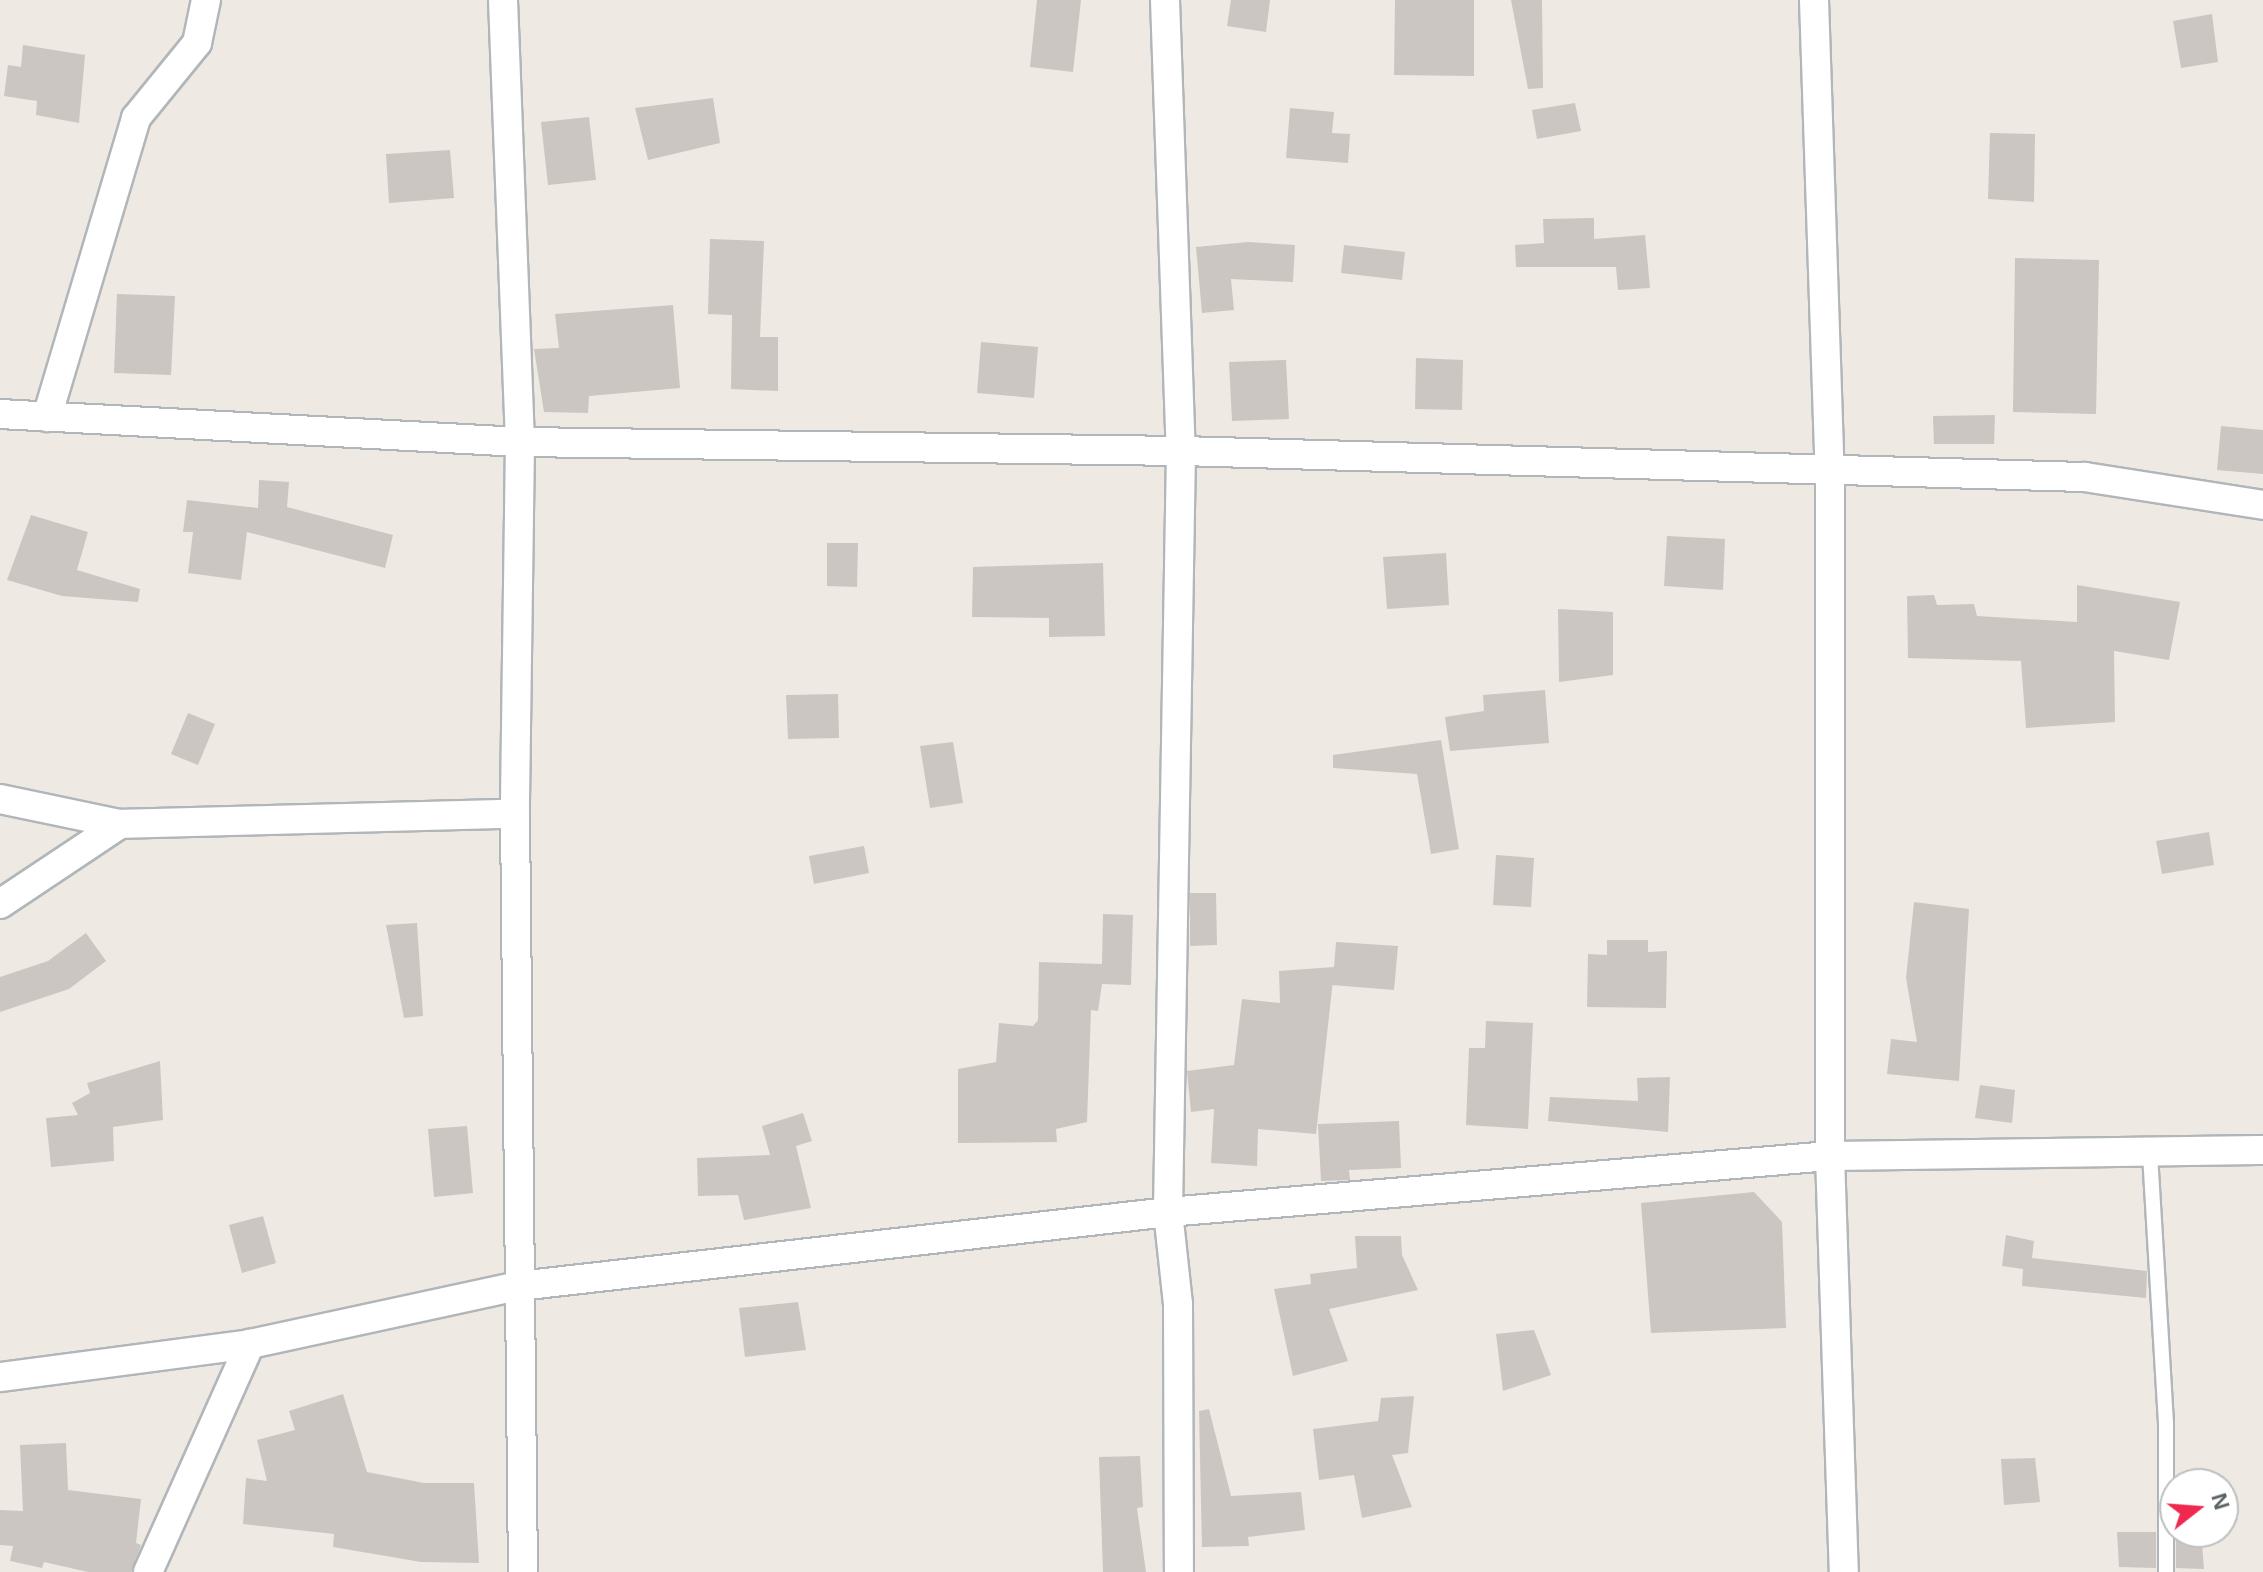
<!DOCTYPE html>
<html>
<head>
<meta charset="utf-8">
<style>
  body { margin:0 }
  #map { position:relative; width:2263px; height:1572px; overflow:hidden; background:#efe9e3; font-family:Arial,sans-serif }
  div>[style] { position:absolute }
  .building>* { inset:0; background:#cbc6c2 }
  .roads { filter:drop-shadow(2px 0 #b1b6b9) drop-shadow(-2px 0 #b1b6b9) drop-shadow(0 2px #b1b6b9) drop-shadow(0 -2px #b1b6b9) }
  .service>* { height:14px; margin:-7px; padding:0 7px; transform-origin:7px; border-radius:7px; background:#fff }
  .minor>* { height:28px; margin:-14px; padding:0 14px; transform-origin:14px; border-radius:14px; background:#fff }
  span { translate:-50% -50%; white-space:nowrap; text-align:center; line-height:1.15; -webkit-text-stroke:7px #fff; paint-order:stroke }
  .north { position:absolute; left:2159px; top:1468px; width:80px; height:80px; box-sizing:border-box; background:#fff; border:2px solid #bdc0c1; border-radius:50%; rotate:73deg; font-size:22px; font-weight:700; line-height:32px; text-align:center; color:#5b6264 }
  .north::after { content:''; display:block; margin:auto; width:28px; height:36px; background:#f0274f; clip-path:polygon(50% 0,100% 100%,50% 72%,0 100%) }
</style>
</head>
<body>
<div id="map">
  <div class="building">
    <i style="clip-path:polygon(1037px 0,1081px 0,1073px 72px,1030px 67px)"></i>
    <i style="clip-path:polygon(1231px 0,1270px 0,1266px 32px,1227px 26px)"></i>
    <i style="clip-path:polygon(1395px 0,1474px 0,1474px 76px,1394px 75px)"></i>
    <i style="clip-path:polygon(1511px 0,1542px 0,1543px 88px,1528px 89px)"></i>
    <i style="clip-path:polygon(2212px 14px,2218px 62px,2181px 68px,2173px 21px)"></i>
    <i style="clip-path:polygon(23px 45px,85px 55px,79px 123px,36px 115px,37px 101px,4px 96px,8px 65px,21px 67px)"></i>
    <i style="clip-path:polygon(713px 98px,720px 143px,648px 160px,635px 108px)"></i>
    <i style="clip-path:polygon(1575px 103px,1581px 131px,1537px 139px,1532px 110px)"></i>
    <i style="clip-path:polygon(1290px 108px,1334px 112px,1332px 133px,1350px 134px,1348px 163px,1286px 158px)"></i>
    <i style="clip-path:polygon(589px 117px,596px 180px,548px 185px,541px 122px)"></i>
    <i style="clip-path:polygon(1990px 133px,2035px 134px,2034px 202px,1988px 199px)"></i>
    <i style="clip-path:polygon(450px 150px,454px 198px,389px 203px,386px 154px)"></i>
    <i style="clip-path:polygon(1594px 218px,1594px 239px,1645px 235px,1650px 288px,1618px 290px,1616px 267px,1516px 267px,1515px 245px,1544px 243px,1543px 219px)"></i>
    <i style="clip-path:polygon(710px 239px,764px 241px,760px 337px,778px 337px,778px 391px,731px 389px,732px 315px,708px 314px)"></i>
    <i style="clip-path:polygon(1248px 242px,1295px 245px,1293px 282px,1231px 279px,1234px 310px,1202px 313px,1196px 247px)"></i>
    <i style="clip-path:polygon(1344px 245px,1405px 252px,1402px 280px,1341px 273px)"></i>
    <i style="clip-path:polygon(2015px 258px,2099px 260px,2096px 414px,2013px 412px)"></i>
    <i style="clip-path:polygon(117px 294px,175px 296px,171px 375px,114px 373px)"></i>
    <i style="clip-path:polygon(673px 305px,680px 388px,589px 396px,588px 413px,544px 412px,534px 349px,559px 348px,555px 314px)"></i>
    <i style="clip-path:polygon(981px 342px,1038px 347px,1034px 398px,977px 393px)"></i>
    <i style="clip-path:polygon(1416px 358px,1463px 360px,1462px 410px,1415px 409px)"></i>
    <i style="clip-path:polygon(1286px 360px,1289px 419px,1232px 421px,1229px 362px)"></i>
    <i style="clip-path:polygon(1995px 415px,1994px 444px,1934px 444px,1933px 416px)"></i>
    <i style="clip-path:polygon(2221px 426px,2263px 430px,2263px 474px,2217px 470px)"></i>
    <i style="clip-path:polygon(259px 480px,289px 482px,287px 507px,393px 535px,385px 568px,247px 532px,241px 580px,188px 573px,193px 532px,183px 532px,187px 500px,258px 508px)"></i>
    <i style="clip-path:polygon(31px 515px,88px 532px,77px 570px,140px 589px,138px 602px,62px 596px,7px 580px)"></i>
    <i style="clip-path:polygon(1667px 536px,1725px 539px,1723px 590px,1664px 586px)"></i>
    <i style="clip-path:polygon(827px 543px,858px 543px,857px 587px,827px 586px)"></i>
    <i style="clip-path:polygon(1446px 553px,1449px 605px,1387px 609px,1383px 557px)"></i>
    <i style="clip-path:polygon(1103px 563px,1105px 636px,1049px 637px,1049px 618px,972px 617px,973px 567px)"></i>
    <i style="clip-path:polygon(2077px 585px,2180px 602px,2169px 660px,2114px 651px,2115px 722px,2026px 728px,2021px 661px,1908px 658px,1907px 596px,1934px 595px,1937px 605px,1974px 604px,1977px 616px,2077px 622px)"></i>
    <i style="clip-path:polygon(1558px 609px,1613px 612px,1613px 675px,1559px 682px)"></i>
    <i style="clip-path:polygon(1545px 690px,1549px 743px,1450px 751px,1445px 717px,1484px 711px,1483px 695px)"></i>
    <i style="clip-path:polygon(838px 694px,839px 738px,788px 739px,786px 695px)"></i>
    <i style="clip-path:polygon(188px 713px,215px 724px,198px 765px,171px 754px)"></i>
    <i style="clip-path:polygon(1441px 740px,1459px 849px,1431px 854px,1417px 774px,1333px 768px,1333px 755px)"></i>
    <i style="clip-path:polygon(953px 742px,963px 803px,930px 808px,920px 746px)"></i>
    <i style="clip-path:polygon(2209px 832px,2214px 865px,2162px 874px,2156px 841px)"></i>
    <i style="clip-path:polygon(864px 846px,869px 873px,814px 884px,809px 856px)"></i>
    <i style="clip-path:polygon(1496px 855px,1534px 858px,1531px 907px,1493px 905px)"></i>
    <i style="clip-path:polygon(1190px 893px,1216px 893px,1217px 945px,1190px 946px)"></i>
    <i style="clip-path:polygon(1914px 902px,1969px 909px,1959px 1081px,1887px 1074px,1891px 1039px,1917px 1042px,1906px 978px)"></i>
    <i style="clip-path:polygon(1103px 914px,1133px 915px,1131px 985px,1102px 984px,1098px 1011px,1091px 1010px,1087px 1122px,1056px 1129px,1057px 1142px,958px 1143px,958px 1069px,996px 1062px,999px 1023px,1033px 1026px,1038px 1020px,1039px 962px,1102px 964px)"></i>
    <i style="clip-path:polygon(417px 923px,423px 1016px,404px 1018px,386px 925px)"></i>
    <i style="clip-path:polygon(86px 933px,106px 961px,69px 989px,0 1012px,0 977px,48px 961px)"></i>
    <i style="clip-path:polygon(1607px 940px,1648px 940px,1648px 952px,1667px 951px,1666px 1008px,1587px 1007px,1588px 954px,1607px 955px)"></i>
    <i style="clip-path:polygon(1336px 942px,1398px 946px,1394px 990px,1332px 985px,1334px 971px,1316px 1134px,1258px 1129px,1257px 1166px,1211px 1163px,1214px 1109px,1191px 1112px,1187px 1071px,1234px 1065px,1242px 999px,1280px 1003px,1279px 971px,1334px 967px)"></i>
    <i style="clip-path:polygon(1486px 1021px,1533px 1023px,1528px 1129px,1466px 1125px,1469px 1048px,1485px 1048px)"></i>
    <i style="clip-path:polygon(160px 1061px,163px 1120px,113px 1127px,114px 1161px,51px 1167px,46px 1118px,78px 1115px,72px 1103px,90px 1093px,87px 1083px)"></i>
    <i style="clip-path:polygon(1670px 1077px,1668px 1132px,1548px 1121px,1550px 1097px,1638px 1101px,1637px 1078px)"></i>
    <i style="clip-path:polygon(1980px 1085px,2015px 1090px,2012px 1123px,1975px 1118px)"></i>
    <i style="clip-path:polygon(803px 1113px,812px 1141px,796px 1146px,811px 1208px,744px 1220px,738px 1195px,698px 1196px,697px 1158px,770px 1155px,762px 1126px)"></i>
    <i style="clip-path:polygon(1399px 1121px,1401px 1168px,1349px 1170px,1350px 1180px,1321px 1181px,1318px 1124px)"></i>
    <i style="clip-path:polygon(467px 1126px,473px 1193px,434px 1197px,428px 1129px)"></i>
    <i style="clip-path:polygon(1754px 1192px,1782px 1222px,1786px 1328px,1651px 1333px,1641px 1203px)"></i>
    <i style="clip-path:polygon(263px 1216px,276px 1263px,242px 1273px,229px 1225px)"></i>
    <i style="clip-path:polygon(2006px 1235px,2034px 1241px,2032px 1258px,2147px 1271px,2146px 1298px,2022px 1286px,2023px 1269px,2002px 1266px)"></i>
    <i style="clip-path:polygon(1355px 1236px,1401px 1236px,1402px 1255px,1418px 1290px,1329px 1309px,1348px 1361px,1293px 1376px,1274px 1289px,1311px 1284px,1310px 1274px,1357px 1268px)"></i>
    <i style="clip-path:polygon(798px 1302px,806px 1350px,745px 1357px,739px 1308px)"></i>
    <i style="clip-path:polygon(1534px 1330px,1551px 1375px,1503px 1391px,1496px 1334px)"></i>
    <i style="clip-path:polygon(343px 1394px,367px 1472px,424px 1483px,474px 1483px,479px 1563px,421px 1562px,333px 1547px,334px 1534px,243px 1524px,246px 1478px,267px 1481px,257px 1440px,295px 1430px,289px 1411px)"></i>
    <i style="clip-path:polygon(1414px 1396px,1408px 1453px,1392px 1455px,1412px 1507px,1362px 1518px,1354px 1475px,1319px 1480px,1313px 1429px,1378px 1421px,1381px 1398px)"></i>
    <i style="clip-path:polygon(1209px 1409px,1231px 1496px,1301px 1492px,1305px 1530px,1248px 1537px,1249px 1546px,1202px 1547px,1199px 1411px)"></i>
    <i style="clip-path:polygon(66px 1443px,68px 1490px,141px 1499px,136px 1543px,141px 1545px,131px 1572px,88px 1572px,44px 1562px,42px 1568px,10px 1561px,13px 1546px,0 1545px,0 1510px,23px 1511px,20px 1445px)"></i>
    <i style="clip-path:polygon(1140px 1456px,1143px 1507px,1137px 1508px,1146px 1572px,1103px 1572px,1099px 1457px)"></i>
    <i style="clip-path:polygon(2035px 1458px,2040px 1502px,2004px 1505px,2001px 1459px)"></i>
    <i style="clip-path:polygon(2117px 1532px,2156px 1532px,2156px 1568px,2119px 1567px)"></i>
    <i style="clip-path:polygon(2176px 1532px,2201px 1532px,2204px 1569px,2176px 1568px)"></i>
  </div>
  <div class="roads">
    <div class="service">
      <i style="left:2150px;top:1154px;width:270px;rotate:86.6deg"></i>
      <i style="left:2166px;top:1424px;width:148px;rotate:90deg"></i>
    </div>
    <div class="minor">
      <i style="left:503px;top:0;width:442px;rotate:87.8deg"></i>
      <i style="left:520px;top:442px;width:372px;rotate:90.8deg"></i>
      <i style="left:515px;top:814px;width:758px;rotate:89.4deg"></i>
      <i style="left:1165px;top:0;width:451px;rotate:88deg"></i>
      <i style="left:1181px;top:451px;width:761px;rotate:90.98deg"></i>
      <i style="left:1168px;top:1212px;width:93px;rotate:83.8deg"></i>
      <i style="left:1178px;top:1304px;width:268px;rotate:89.8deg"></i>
      <i style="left:1814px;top:0;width:470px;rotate:88.1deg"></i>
      <i style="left:1830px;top:470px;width:686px;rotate:90deg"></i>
      <i style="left:1830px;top:1156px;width:416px;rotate:88.1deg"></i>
      <i style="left:0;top:414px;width:521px;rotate:3.08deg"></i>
      <i style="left:520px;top:442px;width:661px;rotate:0.78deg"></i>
      <i style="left:1181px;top:451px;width:904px;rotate:1.65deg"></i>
      <i style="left:2085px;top:477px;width:180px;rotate:8.9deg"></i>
      <i style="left:47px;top:417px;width:312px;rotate:-73.4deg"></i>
      <i style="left:136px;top:118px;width:97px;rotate:-50.9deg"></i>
      <i style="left:197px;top:43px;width:44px;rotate:-78.2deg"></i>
      <i style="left:0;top:799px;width:123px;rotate:11.8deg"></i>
      <i style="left:0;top:904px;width:144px;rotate:-33.7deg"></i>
      <i style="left:120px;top:824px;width:395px;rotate:-1.5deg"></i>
      <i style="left:0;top:1377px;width:252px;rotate:-7.5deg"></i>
      <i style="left:250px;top:1344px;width:275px;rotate:-12.2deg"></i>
      <i style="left:519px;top:1286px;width:653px;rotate:-6.5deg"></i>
      <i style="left:1168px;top:1212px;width:664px;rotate:-4.84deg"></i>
      <i style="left:1830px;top:1156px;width:433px;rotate:-0.8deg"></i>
      <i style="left:148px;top:1572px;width:250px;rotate:-65.9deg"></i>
    </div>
  </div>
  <div class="north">N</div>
</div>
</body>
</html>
